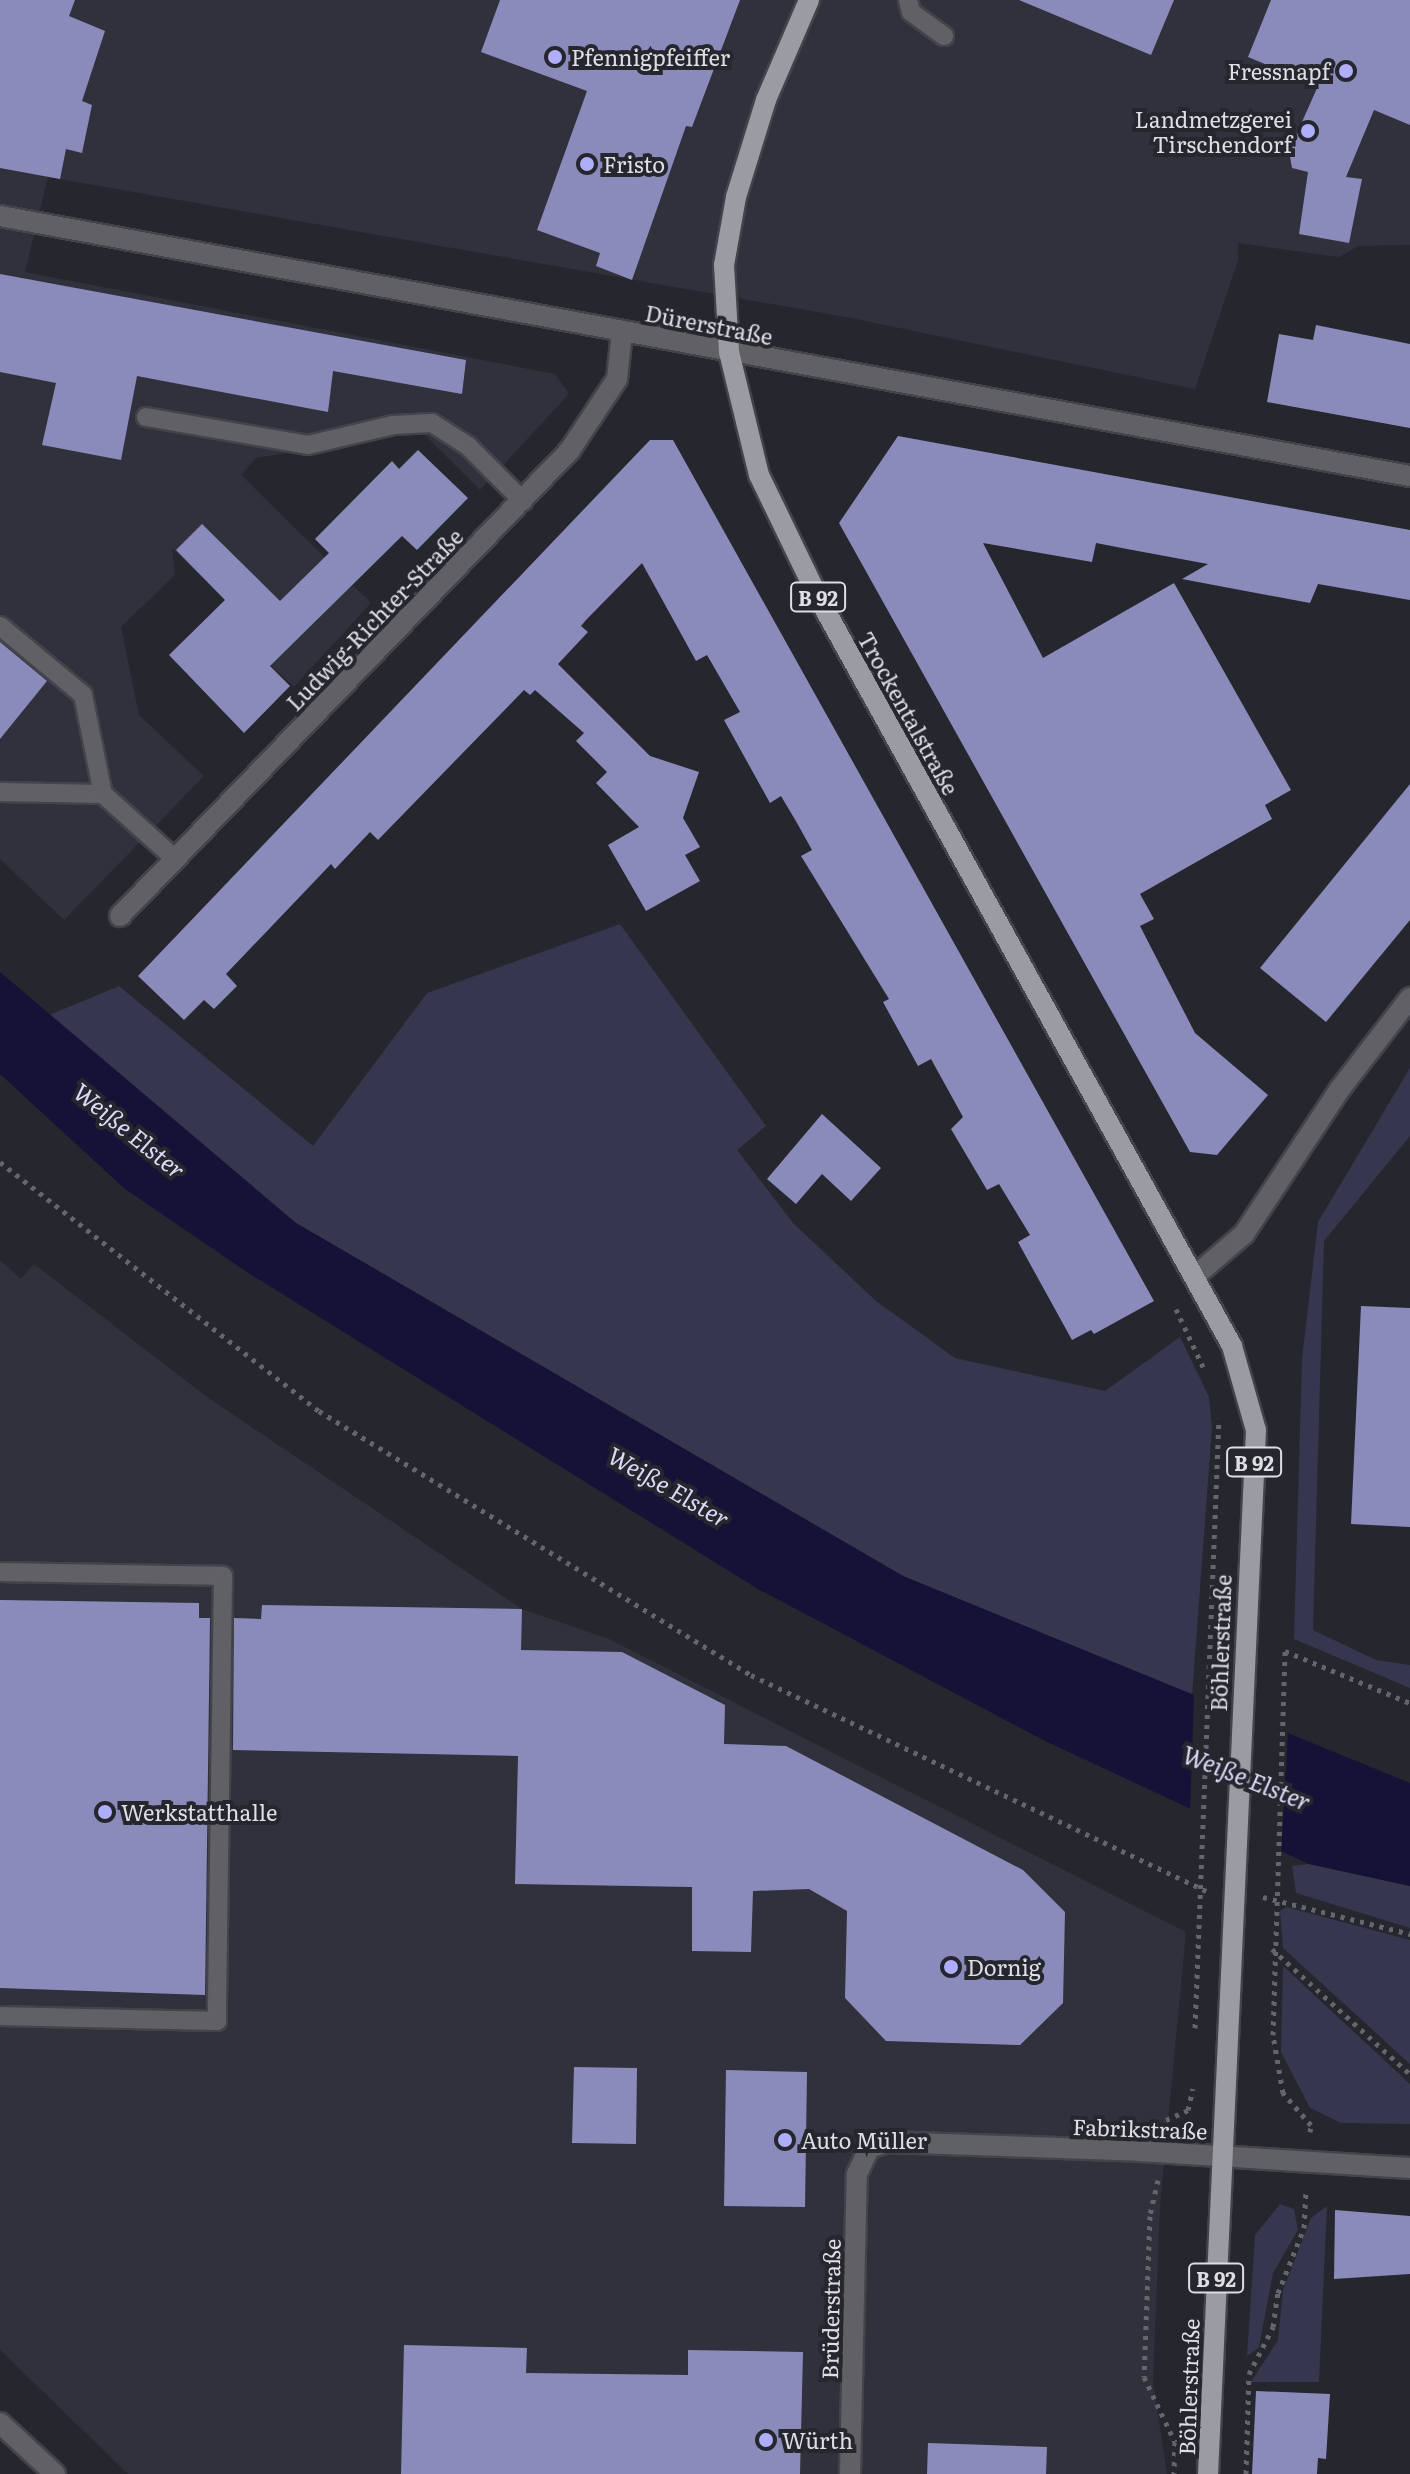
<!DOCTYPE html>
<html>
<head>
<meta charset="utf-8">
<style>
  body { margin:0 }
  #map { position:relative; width:1410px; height:2474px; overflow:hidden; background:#26262e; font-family:Literata,serif }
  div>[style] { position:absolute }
  .built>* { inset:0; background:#31313d }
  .green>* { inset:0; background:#36364f }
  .water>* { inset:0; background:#161136 }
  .pier>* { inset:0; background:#26262e }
  .building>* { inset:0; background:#8b8bbb }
  .path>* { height:5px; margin-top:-2.5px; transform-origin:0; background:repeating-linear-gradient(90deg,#65656c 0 4px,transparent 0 10px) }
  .roads { filter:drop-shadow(2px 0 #43434b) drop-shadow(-2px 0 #43434b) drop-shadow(0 2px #43434b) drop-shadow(0 -2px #43434b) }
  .service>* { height:18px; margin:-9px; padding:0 9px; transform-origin:9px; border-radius:9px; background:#616165 }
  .minor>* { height:20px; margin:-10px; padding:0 10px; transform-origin:10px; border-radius:10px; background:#616165 }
  .primary>* { height:20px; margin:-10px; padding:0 10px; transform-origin:10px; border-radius:10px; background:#9a9ba3 }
  .dots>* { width:22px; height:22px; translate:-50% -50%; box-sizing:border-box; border:4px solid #26262e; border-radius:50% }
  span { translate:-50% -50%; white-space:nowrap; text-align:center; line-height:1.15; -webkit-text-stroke:8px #26262e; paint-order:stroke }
  .shield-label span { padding:2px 6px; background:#26262e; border:2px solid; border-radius:6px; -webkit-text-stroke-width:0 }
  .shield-label { font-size:20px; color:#dedee3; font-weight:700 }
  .poi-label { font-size:22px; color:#dedee3 }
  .left { translate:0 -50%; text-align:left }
  .right { translate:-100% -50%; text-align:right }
  .street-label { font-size:22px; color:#dedee3 }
  .water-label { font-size:24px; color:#dadbf9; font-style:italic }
</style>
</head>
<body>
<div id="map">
  <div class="built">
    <i style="clip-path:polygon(0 0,1410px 0,1410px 245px,1358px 246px,1339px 257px,1238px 243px,1238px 260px,1195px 389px,851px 318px,48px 177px,25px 272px,555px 374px,569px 394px,480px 490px,422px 432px,256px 458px,241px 475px,371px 603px,294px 687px,243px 639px,253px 628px,172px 548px,175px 575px,121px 627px,139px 715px,204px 776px,64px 920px,0 859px)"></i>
    <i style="clip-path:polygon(0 1260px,21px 1279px,34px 1264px,207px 1397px,522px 1609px,609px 1639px,1186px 1932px,1160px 2207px,1153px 2382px,1167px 2474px,128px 2474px,0 2350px)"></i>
  </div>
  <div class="green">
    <i style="clip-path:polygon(620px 924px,766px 1126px,737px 1150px,793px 1223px,876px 1301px,955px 1358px,1105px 1391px,1180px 1337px,1209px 1397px,1212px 1427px,1192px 1696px,903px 1576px,296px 1223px,47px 1016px,119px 986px,313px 1146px,427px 993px)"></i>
    <i style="clip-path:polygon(1410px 1068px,1410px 1136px,1324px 1241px,1313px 1630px,1376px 1660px,1410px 1665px,1410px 1688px,1294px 1639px,1302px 1359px,1318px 1222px)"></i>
    <i style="clip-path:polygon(1309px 1864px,1410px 1886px,1410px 1928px,1296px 1893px,1292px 1866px)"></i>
    <i style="clip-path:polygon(1286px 1907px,1410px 1940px,1410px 2064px,1283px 1948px,1280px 1911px)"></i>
    <i style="clip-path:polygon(1283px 1966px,1410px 2084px,1410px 2124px,1341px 2123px,1310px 2108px,1281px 2052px)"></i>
    <i style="clip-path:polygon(1280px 2204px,1294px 2209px,1298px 2230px,1273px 2273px,1259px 2347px,1247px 2356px,1255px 2235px)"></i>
    <i style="clip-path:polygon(1327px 2206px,1319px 2382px,1251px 2382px,1278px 2340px,1283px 2290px,1311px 2218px)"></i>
  </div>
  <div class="water">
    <i style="clip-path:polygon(0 972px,296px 1223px,903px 1576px,1410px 1783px,1410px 1886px,1309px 1864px,1043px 1740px,758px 1589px,250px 1274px,125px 1189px,0 1074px)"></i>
  </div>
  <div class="pier">
    <i style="clip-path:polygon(1194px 1693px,1288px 1733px,1281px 1856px,1190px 1813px)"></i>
  </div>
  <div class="building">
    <i style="clip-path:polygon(0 0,75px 0,69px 16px,105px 31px,82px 101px,92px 105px,82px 153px,66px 149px,60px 179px,0 168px)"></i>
    <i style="clip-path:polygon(500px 0,740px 0,692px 127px,686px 126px,632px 280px,596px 266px,600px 253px,537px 230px,587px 91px,481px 52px)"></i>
    <i style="clip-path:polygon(1019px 0,1174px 0,1151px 55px)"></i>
    <i style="clip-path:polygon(1271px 0,1410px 0,1410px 125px,1374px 110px,1346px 177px,1362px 179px,1349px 243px,1299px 234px,1308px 172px,1292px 168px,1289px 151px,1318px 86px,1248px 57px)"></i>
    <i style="clip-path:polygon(0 274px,466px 360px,462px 394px,333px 371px,328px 412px,137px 376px,121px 460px,42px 445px,56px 383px,0 372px)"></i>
    <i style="clip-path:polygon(1316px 325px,1410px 344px,1410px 428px,1267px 402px,1279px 334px,1313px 340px)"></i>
    <i style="clip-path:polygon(898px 436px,1410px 530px,1410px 600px,1318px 584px,1310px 603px,1182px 579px,1208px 564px,1127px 549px,1096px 543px,1092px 562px,983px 543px,1043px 658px,1174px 583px,1291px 790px,1265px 805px,1272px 819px,1140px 894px,1154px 919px,1140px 926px,1195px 1033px,1268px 1095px,1217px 1155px,1190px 1152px,839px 523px)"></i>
    <i style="clip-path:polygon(650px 440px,673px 440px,1154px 1301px,1094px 1334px,1091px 1330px,1072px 1340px,1018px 1242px,1030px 1235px,999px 1184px,987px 1190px,951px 1129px,963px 1117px,931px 1059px,918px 1066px,883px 1002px,889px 999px,801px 856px,812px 850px,797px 823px,781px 796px,770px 803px,724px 720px,740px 712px,707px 655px,696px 661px,642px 563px,586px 620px,581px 626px,588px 632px,558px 664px,650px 756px,699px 772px,683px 818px,700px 847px,685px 855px,700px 881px,646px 911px,608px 845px,639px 827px,596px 783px,607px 772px,576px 741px,584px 733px,535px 690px,530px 695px,524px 690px,378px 840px,370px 832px,335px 869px,331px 864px,226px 974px,237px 986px,214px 1009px,204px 1000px,184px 1020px,138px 976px)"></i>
    <i style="clip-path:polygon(418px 450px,468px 498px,417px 550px,402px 536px,270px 666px,290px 686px,244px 733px,169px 655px,225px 600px,176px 550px,202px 524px,280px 601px,329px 553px,315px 539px,392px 461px,399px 469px)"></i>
    <i style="clip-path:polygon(0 642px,47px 681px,0 739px)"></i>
    <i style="clip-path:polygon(1410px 784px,1410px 920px,1326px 1022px,1260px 968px)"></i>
    <i style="clip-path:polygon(822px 1114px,881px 1168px,851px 1201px,822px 1174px,796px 1204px,767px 1179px)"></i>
    <i style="clip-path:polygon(1361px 1306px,1410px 1308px,1410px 1527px,1351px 1524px)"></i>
    <i style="clip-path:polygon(0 1600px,199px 1603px,199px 1618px,210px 1618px,205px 1995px,0 1988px)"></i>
    <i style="clip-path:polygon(262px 1605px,522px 1609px,521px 1650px,622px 1652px,725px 1705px,724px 1744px,786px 1746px,1023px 1870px,1065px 1912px,1063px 2003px,1020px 2045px,886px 2041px,845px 1998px,847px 1911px,809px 1889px,753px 1891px,751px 1952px,692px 1951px,692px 1887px,515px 1884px,518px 1756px,233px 1750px,234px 1618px,261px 1619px)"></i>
    <i style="clip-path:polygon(574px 2067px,637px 2068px,636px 2144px,572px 2143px)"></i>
    <i style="clip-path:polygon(726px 2070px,807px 2072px,805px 2207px,724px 2206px)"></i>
    <i style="clip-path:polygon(1335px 2210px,1410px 2216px,1410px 2274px,1334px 2279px)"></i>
    <i style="clip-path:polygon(404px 2345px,527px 2348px,526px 2373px,688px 2375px,688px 2350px,803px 2352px,800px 2474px,401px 2474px)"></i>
    <i style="clip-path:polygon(1256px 2391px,1330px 2394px,1326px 2459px,1318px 2458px,1317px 2474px,1252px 2474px)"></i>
    <i style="clip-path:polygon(928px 2443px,1047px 2447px,1046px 2474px,927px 2474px)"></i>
  </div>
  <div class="path">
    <i style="left:0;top:1162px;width:405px;rotate:38deg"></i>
    <i style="left:319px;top:1411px;width:506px;rotate:31.43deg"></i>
    <i style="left:751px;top:1675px;width:504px;rotate:25.39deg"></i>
    <i style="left:1176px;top:1309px;width:64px;rotate:65deg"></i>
    <i style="left:1263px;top:1897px;width:152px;rotate:14.1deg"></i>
    <i style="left:1272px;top:1949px;width:186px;rotate:42.2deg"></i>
    <i style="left:1195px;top:2028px;width:610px;rotate:-87.75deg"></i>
    <i style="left:1166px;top:2120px;width:24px;rotate:-24deg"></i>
    <i style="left:1188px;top:2110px;width:22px;rotate:-77deg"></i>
    <i style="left:1310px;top:2132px;width:7px;rotate:-82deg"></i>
    <i style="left:1311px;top:2125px;width:43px;rotate:-131.2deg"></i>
    <i style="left:1283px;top:2093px;width:59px;rotate:-99.8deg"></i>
    <i style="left:1273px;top:2035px;width:384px;rotate:-88.2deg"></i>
    <i style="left:1285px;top:1651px;width:135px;rotate:22.6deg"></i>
    <i style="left:1158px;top:2180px;width:37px;rotate:103deg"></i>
    <i style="left:1150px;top:2216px;width:161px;rotate:92.1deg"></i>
    <i style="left:1144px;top:2377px;width:72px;rotate:64.5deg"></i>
    <i style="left:1175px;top:2442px;width:32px;rotate:92deg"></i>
    <i style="left:1246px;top:2474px;width:100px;rotate:-88.3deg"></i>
    <i style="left:1249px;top:2374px;width:53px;rotate:-62.9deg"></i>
    <i style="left:1273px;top:2327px;width:34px;rotate:-82deg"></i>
    <i style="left:1278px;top:2293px;width:70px;rotate:-68.2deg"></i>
    <i style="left:1304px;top:2228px;width:38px;rotate:-87deg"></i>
  </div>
  <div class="roads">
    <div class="service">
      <i style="left:908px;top:0;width:12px;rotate:76deg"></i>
      <i style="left:911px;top:12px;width:41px;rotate:36deg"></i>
      <i style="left:146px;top:417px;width:164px;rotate:9.8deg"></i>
      <i style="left:308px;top:445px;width:87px;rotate:-13.2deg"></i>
      <i style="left:393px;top:425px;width:39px;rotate:-3deg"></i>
      <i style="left:432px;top:423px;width:43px;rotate:32.6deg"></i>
      <i style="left:468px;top:446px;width:78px;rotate:45deg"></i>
      <i style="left:0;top:626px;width:108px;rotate:39.7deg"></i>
      <i style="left:83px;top:695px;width:101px;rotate:78.6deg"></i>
      <i style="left:0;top:792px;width:103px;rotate:1.1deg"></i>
      <i style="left:103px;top:794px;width:96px;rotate:42deg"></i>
      <i style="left:0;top:1572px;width:223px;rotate:1deg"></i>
      <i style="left:223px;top:1576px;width:445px;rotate:90.8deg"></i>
      <i style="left:217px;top:2021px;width:217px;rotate:-178.7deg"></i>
    </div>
    <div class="minor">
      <i style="left:0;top:216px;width:1434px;rotate:10.45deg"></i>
      <i style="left:120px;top:916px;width:648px;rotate:-46deg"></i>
      <i style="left:570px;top:450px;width:85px;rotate:-56.5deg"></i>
      <i style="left:617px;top:379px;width:47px;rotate:-83.9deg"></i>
      <i style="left:1195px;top:1276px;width:65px;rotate:-40.6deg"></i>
      <i style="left:1244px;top:1234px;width:174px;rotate:-56.5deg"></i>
      <i style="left:1340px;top:1089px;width:115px;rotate:-52.4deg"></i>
      <i style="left:0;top:2423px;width:75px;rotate:42.8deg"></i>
      <i style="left:850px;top:2474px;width:300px;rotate:-88.7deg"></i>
      <i style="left:857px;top:2174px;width:29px;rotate:-65deg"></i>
      <i style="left:869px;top:2148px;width:19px;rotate:-18deg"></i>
      <i style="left:887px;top:2142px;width:252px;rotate:2deg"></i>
      <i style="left:1139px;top:2151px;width:272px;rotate:3.6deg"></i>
    </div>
    <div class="primary">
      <i style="left:809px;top:0;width:109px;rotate:113.3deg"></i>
      <i style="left:766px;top:100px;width:102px;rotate:107.2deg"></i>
      <i style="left:736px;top:197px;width:69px;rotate:100deg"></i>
      <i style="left:724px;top:265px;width:87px;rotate:86.7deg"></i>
      <i style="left:729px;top:352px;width:127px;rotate:76.3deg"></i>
      <i style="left:759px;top:475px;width:138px;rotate:64.2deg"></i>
      <i style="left:819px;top:599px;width:854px;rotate:61.06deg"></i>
      <i style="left:1232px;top:1346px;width:87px;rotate:74.1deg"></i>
      <i style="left:1256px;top:1430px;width:1045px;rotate:92.63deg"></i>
    </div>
  </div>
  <div class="dots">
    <i style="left:555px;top:57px;background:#afaefa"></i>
    <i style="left:1346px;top:71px;background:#afaefa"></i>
    <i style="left:1308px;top:131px;background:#afaefa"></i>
    <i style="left:587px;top:164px;background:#afaefa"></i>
    <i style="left:105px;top:1812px;background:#afaefa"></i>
    <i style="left:951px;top:1967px;background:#afaefa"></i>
    <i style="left:785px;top:2140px;background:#afaefa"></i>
    <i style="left:766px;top:2440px;background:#afaefa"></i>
  </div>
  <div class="shield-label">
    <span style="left:818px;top:597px">B 92</span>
    <span style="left:1254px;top:1462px">B 92</span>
    <span style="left:1216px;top:2278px">B 92</span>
  </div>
  <div class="poi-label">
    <span class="left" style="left:571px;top:57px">Pfennigpfeiffer</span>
    <span class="right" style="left:1330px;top:71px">Fressnapf</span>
    <span class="right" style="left:1292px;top:131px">Landmetzgerei<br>Tirschendorf</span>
    <span class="left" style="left:603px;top:164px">Fristo</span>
    <span class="left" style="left:121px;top:1812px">Werkstatthalle</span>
    <span class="left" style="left:967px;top:1967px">Dornig</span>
    <span class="left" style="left:801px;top:2140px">Auto Müller</span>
    <span class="left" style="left:782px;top:2440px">Würth</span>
  </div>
  <div class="street-label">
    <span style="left:709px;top:324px;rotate:11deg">Dürerstraße</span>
    <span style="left:374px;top:619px;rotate:-46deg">Ludwig-Richter-Straße</span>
    <span style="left:909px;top:713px;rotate:61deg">Trockentalstraße</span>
    <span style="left:1220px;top:1643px;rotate:-88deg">Böhlerstraße</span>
    <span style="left:1140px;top:2128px;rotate:2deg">Fabrikstraße</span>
    <span style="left:830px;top:2309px;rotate:-89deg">Brüderstraße</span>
    <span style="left:1188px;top:2387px;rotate:-88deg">Böhlerstraße</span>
  </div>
  <div class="water-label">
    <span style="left:130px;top:1130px;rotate:39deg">Weiße Elster</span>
    <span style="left:669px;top:1486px;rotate:30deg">Weiße Elster</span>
    <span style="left:1247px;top:1777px;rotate:22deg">Weiße Elster</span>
  </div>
</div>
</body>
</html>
